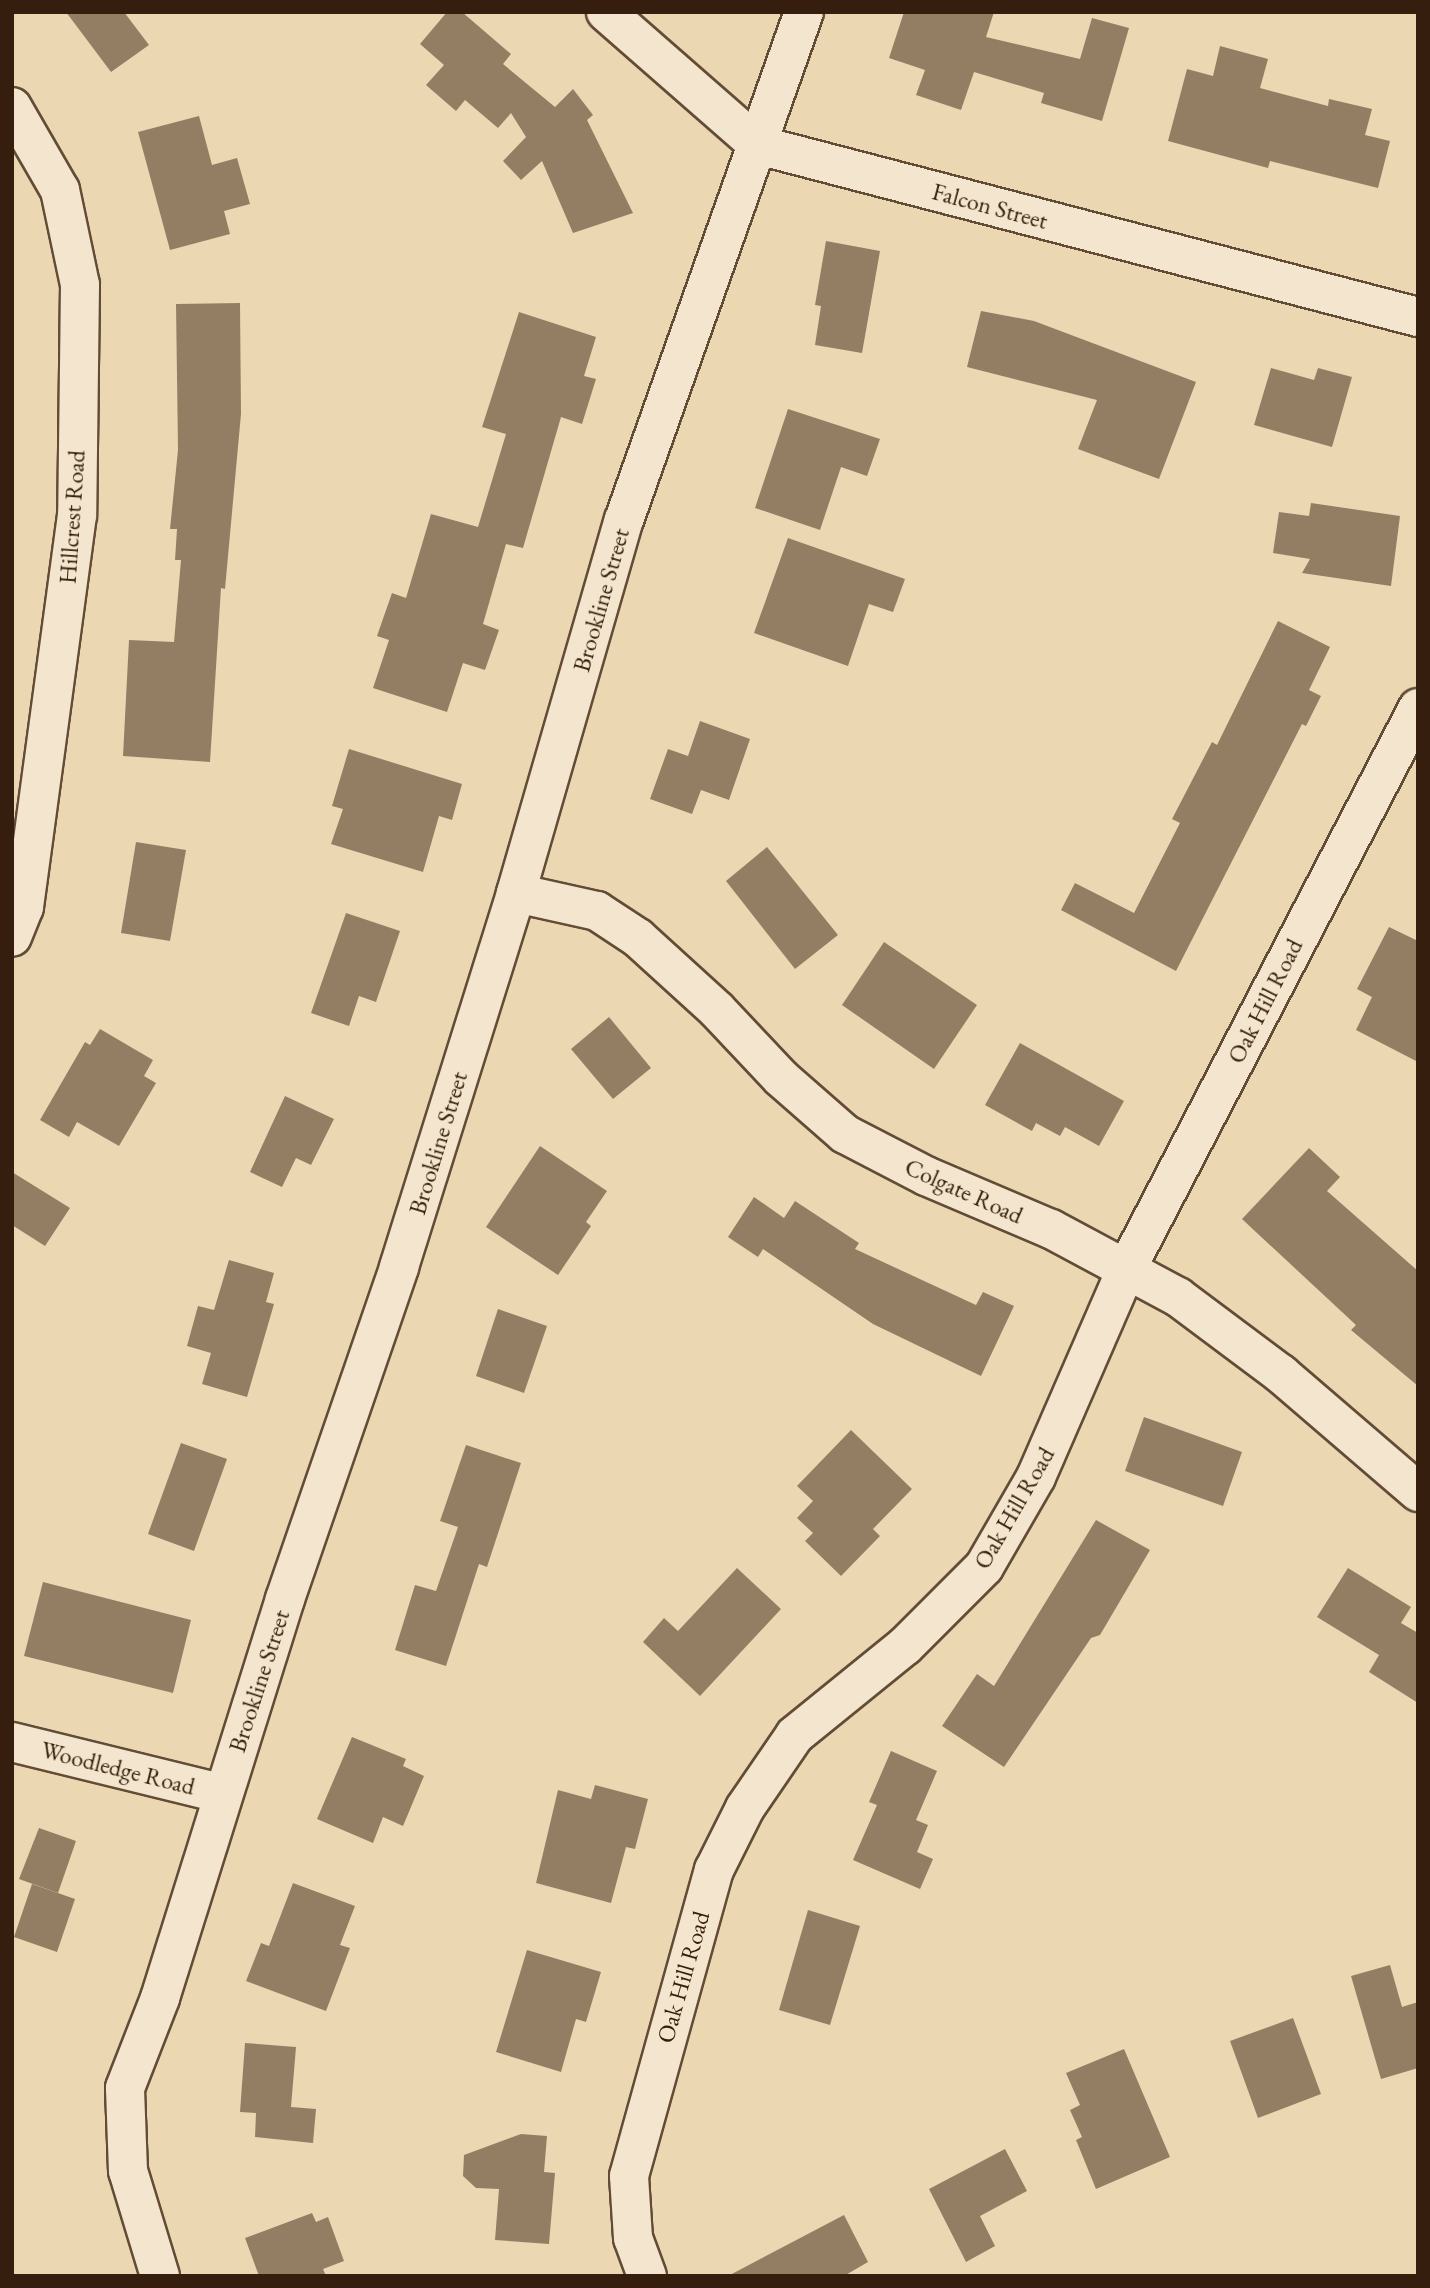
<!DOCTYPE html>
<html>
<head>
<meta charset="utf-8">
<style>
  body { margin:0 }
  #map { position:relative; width:1430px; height:2288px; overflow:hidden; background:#ecd7b3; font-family:"EB Garamond",serif }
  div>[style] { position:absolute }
  .building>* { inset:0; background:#947e63 }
  .roads { filter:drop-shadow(2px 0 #634c36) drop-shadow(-2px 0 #634c36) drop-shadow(0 2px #634c36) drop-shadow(0 -2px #634c36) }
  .street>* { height:38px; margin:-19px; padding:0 19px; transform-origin:19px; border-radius:19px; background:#f3e5ce }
  .secondary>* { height:38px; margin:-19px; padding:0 19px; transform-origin:19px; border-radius:19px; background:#f3e5ce }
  span { translate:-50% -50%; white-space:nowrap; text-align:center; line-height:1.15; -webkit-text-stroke:5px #f3e5ce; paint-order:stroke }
  .street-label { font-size:24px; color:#351e0d }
  .frame { position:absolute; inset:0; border:14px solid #351e0d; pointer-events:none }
</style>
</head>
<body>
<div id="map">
  <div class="building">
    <i style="clip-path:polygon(66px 12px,124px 12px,149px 45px,111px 72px)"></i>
    <i style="clip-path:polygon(447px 12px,462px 12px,511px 54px,503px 64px,555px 107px,573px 89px,593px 115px,587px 120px,633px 213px,573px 233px,542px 161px,521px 180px,503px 161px,526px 137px,511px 113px,498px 128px,465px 100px,456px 111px,426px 85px,444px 65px,420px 44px)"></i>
    <i style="clip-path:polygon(904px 12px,994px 12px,986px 37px,1080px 59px,1092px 18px,1129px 28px,1102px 121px,1041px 103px,1044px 93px,974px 72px,961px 110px,916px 95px,925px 70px,889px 58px)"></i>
    <i style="clip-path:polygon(1220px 46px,1268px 59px,1260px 88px,1328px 106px,1329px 99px,1372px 109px,1365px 135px,1390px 141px,1378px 188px,1270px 161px,1268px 168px,1168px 141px,1187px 69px,1213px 76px)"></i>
    <i style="clip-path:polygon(199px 116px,212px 165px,237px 158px,250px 204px,224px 211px,230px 234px,170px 250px,138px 132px)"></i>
    <i style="clip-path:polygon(826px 241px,880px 251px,862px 353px,815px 345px,821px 306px,815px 305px)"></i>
    <i style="clip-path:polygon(240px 303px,241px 414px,225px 589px,221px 588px,210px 762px,123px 756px,129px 640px,174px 642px,181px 560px,175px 560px,177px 529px,170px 529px,178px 450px,176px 304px)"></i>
    <i style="clip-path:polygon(981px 311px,1034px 321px,1196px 382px,1159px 479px,1078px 449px,1097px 400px,967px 367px)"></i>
    <i style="clip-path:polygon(519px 312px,596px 337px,584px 376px,596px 379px,582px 424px,561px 417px,523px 548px,506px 544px,483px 624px,499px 630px,485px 670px,463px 663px,447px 712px,373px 688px,389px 640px,377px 636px,392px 593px,406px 598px,431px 514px,478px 527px,506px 434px,482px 427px)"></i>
    <i style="clip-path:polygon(1271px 368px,1314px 380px,1318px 368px,1352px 377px,1332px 447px,1254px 425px)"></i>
    <i style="clip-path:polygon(788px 409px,880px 439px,867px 476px,841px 467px,820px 530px,755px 508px)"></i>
    <i style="clip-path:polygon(1311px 503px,1400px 516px,1391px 586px,1302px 573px,1310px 559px,1273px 553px,1279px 512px,1309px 516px)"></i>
    <i style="clip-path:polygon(788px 538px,905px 579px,893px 612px,869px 604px,848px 666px,754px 633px)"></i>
    <i style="clip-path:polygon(1278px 621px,1330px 647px,1309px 690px,1321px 696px,1306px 726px,1302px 724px,1176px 971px,1061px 910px,1075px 883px,1134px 913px,1180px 823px,1172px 819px,1212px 742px,1217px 745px)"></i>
    <i style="clip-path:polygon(700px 721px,750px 739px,729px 800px,701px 790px,692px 814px,650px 799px,668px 749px,688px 756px)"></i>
    <i style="clip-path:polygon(349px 749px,462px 784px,452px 820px,439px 816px,423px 872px,331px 844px,343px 809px,332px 806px)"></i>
    <i style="clip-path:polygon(136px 842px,186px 850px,170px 941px,121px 933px)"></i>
    <i style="clip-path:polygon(767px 847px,838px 935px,795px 969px,726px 881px)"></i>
    <i style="clip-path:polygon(346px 913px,400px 931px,376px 1002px,359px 996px,349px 1026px,311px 1013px)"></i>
    <i style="clip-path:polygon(1389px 927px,1418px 941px,1418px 1062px,1356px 1030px,1372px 997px,1357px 989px)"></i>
    <i style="clip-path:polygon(884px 942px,977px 1005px,934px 1069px,842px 1005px)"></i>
    <i style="clip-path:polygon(609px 1017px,651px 1068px,613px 1099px,571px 1049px)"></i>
    <i style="clip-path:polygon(100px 1029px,153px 1060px,144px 1076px,156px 1083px,119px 1146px,77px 1122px,69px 1137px,40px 1120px,85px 1042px,90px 1045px)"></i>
    <i style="clip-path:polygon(1020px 1043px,1124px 1101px,1099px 1146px,1065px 1127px,1060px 1136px,1036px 1123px,1032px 1131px,985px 1105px)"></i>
    <i style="clip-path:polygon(285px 1096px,334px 1119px,311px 1165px,296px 1158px,282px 1187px,250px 1172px)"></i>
    <i style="clip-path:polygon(540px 1146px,607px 1191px,586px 1222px,591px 1226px,558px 1275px,486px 1227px)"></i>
    <i style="clip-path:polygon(1309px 1148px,1340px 1177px,1327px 1191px,1418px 1271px,1418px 1386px,1351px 1330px,1356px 1325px,1242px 1219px)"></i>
    <i style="clip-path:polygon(12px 1172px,70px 1208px,45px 1246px,12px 1225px)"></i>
    <i style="clip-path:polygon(754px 1197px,784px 1218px,795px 1201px,859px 1243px,855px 1249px,976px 1305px,983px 1292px,1014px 1306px,981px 1376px,873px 1324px,763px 1249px,758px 1257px,728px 1237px)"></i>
    <i style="clip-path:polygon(229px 1260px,274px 1273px,266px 1302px,274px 1304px,247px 1397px,202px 1384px,211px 1353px,187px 1346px,198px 1306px,214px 1310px)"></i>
    <i style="clip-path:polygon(498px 1309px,547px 1326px,524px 1393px,476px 1376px)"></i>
    <i style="clip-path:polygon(1144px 1417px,1242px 1452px,1223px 1506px,1125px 1471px)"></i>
    <i style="clip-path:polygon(851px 1430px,912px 1489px,873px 1529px,880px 1536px,841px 1576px,805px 1541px,813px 1533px,797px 1518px,813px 1501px,797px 1486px)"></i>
    <i style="clip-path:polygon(181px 1443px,227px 1459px,194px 1551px,148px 1534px)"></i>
    <i style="clip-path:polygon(466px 1445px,521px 1463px,487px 1567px,479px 1564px,446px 1666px,395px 1650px,415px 1585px,436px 1591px,458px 1527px,440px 1521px)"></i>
    <i style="clip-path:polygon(1096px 1520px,1150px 1550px,1100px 1635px,1091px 1638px,1004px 1767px,942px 1726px,977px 1674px,994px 1686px)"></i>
    <i style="clip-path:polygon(737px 1568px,781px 1609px,700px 1696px,643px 1642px,664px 1618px,678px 1631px)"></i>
    <i style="clip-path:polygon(1348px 1568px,1411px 1607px,1401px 1623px,1418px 1633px,1418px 1703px,1369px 1672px,1379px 1655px,1317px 1617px)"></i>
    <i style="clip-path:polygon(43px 1582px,191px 1620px,173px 1693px,24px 1656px)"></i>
    <i style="clip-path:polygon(352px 1737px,406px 1759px,403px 1766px,424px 1776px,403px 1826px,383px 1817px,373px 1843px,317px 1819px)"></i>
    <i style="clip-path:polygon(891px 1751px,937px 1771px,916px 1820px,928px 1825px,917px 1852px,933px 1859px,920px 1889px,853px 1860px,877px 1805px,869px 1802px)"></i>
    <i style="clip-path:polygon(595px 1785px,648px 1799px,635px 1849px,626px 1847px,611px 1903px,536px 1883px,558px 1790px,591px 1799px)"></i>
    <i style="clip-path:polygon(39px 1828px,76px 1841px,58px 1893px,19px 1879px)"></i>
    <i style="clip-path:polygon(293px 1883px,355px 1906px,340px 1945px,350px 1948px,326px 2011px,246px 1981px,261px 1943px,269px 1946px)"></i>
    <i style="clip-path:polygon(32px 1884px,75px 1899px,57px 1952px,14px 1937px)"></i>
    <i style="clip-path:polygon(808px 1910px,860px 1926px,830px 2025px,779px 2010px)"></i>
    <i style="clip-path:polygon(527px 1950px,601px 1972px,586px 2022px,576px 2019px,561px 2072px,496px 2052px)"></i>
    <i style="clip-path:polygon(1390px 1965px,1402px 2007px,1418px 2002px,1418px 2068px,1381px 2079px,1351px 1976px)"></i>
    <i style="clip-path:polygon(1293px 2018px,1321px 2094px,1258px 2118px,1230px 2041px)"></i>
    <i style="clip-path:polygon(245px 2043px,296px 2047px,291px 2107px,316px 2109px,313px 2143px,255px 2137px,256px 2113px,240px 2112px)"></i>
    <i style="clip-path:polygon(1124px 2049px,1170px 2157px,1096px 2189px,1076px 2140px,1082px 2137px,1070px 2110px,1080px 2105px,1066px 2073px)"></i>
    <i style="clip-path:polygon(521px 2134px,547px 2136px,544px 2172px,555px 2173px,549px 2244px,495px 2240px,499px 2189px,476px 2188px,463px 2176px,464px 2155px)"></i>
    <i style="clip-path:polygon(1005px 2149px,1027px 2191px,980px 2216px,995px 2246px,966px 2262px,929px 2189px)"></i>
    <i style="clip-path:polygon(312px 2213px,316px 2222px,328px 2217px,344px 2261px,323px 2269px,326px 2276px,259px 2276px,245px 2238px)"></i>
    <i style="clip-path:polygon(844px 2215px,868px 2262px,844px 2276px,728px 2276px)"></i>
  </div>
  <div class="roads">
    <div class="street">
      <i style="left:606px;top:12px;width:202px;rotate:41.2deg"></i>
      <i style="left:758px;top:145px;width:682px;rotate:14.61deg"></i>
      <i style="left:12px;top:107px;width:96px;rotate:60deg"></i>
      <i style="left:60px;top:190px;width:97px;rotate:78.1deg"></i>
      <i style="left:80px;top:285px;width:230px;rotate:90.7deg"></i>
      <i style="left:77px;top:515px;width:396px;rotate:97.7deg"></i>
      <i style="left:24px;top:907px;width:32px;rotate:112deg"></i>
      <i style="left:516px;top:893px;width:83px;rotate:12.5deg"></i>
      <i style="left:597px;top:911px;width:49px;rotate:33.4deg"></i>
      <i style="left:638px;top:938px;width:107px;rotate:42.3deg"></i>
      <i style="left:717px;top:1010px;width:93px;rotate:46.7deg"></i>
      <i style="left:781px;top:1078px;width:85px;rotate:41.2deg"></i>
      <i style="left:845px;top:1134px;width:91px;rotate:27.4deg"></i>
      <i style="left:926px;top:1176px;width:136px;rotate:23deg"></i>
      <i style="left:1051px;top:1229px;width:144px;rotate:28.2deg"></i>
      <i style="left:1178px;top:1297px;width:129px;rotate:36.8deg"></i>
      <i style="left:1281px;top:1374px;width:181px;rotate:40.7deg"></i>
      <i style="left:12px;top:1742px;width:217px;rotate:13.8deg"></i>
      <i style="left:647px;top:2276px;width:40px;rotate:-110.2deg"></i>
      <i style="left:633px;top:2238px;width:62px;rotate:-93.7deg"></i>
      <i style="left:629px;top:2176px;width:318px;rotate:-74.5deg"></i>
      <i style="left:714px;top:1870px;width:69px;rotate:-63.4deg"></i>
      <i style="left:745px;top:1808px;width:88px;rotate:-55.6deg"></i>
      <i style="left:795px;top:1735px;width:141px;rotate:-39deg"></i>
      <i style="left:905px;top:1646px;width:112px;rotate:-45deg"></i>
      <i style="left:984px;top:1567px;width:104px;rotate:-60deg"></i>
      <i style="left:1036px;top:1477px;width:228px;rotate:-66.5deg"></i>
      <i style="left:1127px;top:1268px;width:631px;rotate:-62.54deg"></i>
    </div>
    <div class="secondary">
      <i style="left:160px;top:2276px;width:110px;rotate:-106.9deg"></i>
      <i style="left:128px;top:2171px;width:83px;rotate:-92.1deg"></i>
      <i style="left:125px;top:2088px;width:97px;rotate:-68.7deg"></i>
      <i style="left:160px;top:1998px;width:418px;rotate:-72.6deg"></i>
      <i style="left:285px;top:1599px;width:351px;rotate:-71deg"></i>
      <i style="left:399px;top:1267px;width:392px;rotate:-72.6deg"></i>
      <i style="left:516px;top:893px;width:388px;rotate:-73.9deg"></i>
      <i style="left:624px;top:520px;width:539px;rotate:-70.49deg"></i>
    </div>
  </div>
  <div class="street-label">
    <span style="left:990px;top:206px;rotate:15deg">Falcon Street</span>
    <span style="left:72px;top:517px;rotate:-86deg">Hillcrest Road</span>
    <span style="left:601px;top:600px;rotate:-74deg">Brookline Street</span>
    <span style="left:1265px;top:1001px;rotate:-63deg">Oak Hill Road</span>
    <span style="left:438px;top:1143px;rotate:-73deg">Brookline Street</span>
    <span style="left:964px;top:1191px;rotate:24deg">Colgate Road</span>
    <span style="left:1014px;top:1508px;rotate:-60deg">Oak Hill Road</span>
    <span style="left:259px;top:1681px;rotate:-72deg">Brookline Street</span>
    <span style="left:118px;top:1768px;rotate:14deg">Woodledge Road</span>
    <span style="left:683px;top:1977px;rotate:-74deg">Oak Hill Road</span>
  </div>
  <div class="frame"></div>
</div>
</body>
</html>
